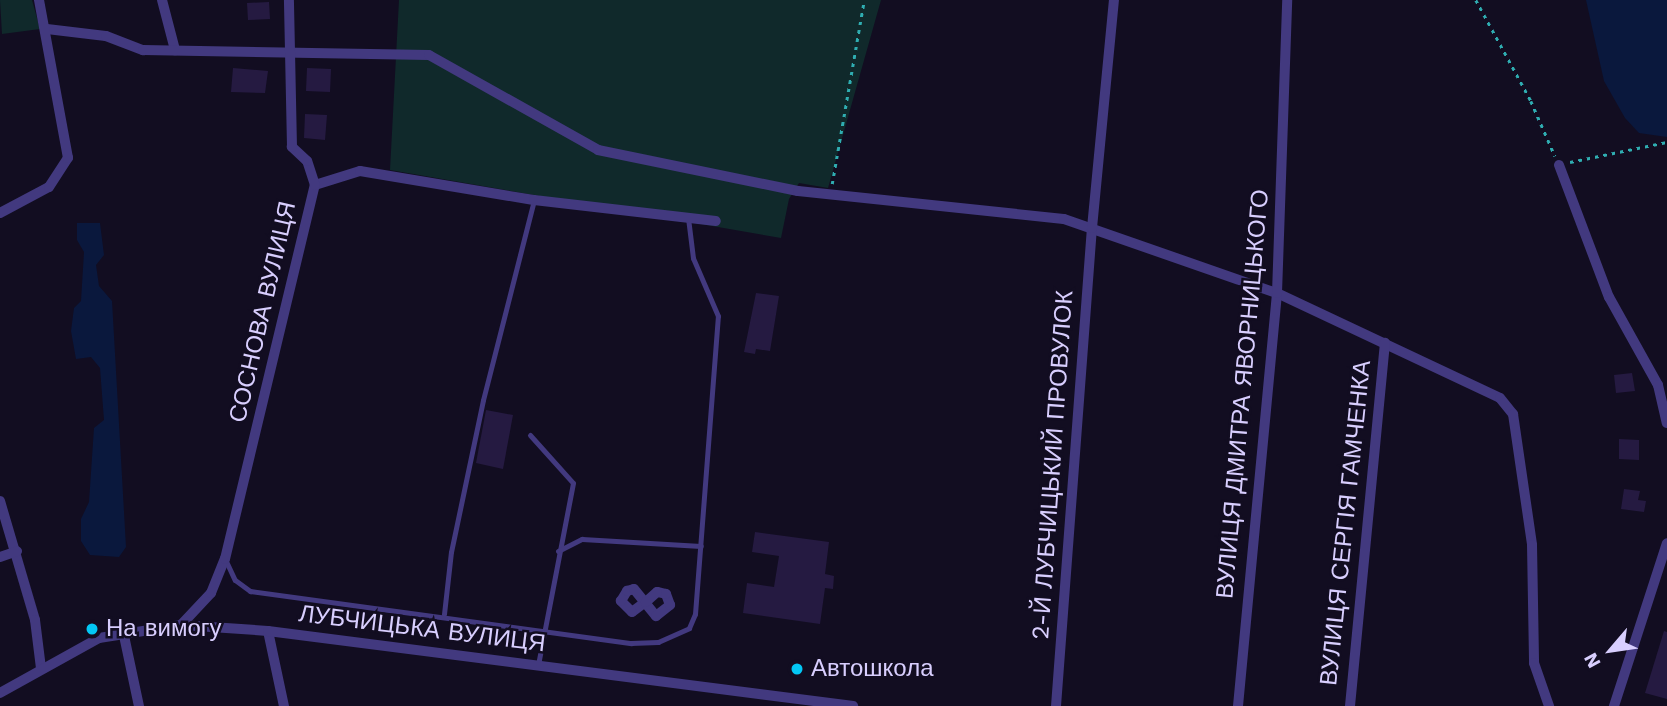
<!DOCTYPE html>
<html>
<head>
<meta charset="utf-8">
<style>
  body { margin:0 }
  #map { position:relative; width:1667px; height:706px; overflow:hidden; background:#120d21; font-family:"Work Sans",sans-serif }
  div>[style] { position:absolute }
  .green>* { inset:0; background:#10292b }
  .water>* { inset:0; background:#0a183d }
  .building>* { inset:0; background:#251a41 }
  .path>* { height:2.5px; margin-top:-1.25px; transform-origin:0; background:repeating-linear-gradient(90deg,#2fadb1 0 3.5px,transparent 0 8.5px) }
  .lane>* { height:5px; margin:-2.5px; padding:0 2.5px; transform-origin:2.5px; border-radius:2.5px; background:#42397f }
  .street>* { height:10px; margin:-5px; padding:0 5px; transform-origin:5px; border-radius:5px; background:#42397f }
  .dots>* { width:19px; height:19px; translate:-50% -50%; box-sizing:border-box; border:4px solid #120d21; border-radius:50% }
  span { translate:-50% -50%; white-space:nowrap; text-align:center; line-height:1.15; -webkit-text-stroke:5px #120d21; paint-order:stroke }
  .street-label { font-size:24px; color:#d8cefe }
  .poi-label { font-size:24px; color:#d8cefe }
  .left { translate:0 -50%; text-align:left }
  .north { position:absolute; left:1576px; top:615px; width:70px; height:70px; -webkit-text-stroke:5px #120d21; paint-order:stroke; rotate:241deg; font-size:19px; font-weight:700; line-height:28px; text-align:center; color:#d8cefe }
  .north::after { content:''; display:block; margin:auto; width:24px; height:32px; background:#d8cefe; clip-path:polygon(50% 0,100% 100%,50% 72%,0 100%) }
</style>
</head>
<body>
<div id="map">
  <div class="green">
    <i style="clip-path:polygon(0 0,32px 0,40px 29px,2px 34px)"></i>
    <i style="clip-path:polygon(399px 0,881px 0,828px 188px,799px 183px,789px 199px,781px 238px,390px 170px)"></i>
  </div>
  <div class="water">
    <i style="clip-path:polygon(1586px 0,1667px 0,1667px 137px,1639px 133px,1625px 118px,1604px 81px)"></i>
    <i style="clip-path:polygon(77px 223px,100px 223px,104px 255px,96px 265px,99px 286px,112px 301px,126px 547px,119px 557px,90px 555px,81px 541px,81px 519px,89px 502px,94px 428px,104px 420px,100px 368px,91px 357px,76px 359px,71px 331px,74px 308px,81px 301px,84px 252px,77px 240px)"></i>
  </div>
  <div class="building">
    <i style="clip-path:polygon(269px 2px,270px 19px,248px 20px,247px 3px)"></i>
    <i style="clip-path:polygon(233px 68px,268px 71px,265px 93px,231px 92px)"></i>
    <i style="clip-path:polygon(307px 68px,331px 69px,330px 92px,306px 91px)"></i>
    <i style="clip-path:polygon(305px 114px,327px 115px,325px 140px,304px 138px)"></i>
    <i style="clip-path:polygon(756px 293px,779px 296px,770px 351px,756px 349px,755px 354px,744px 352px)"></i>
    <i style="clip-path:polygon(1632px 373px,1635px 391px,1616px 393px,1614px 375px)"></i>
    <i style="clip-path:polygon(486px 410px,513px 415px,503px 469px,476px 463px)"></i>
    <i style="clip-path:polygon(1619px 439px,1639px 440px,1639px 460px,1619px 459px)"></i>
    <i style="clip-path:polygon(1624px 489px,1640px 491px,1638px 500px,1646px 501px,1644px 512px,1621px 509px)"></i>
    <i style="clip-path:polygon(755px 532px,829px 542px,825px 574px,834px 576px,833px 589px,825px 588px,820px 624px,743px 613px,747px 583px,774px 587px,779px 556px,752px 552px)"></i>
    <i style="clip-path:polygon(1664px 631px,1667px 632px,1667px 699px,1645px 693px)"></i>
  </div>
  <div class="path">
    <i style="left:1476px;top:0;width:115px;rotate:61.4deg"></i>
    <i style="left:1531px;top:101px;width:60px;rotate:66.4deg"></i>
    <i style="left:1570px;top:162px;width:99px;rotate:-11.7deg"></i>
    <i style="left:832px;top:184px;width:187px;rotate:-80.1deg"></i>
  </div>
  <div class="lane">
    <i style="left:530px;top:435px;width:64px;rotate:48.1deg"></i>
    <i style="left:573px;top:483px;width:184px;rotate:100.9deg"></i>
    <i style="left:558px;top:551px;width:27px;rotate:-27deg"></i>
    <i style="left:582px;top:539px;width:119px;rotate:3.4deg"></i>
    <i style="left:225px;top:559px;width:23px;rotate:65deg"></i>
    <i style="left:235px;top:580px;width:19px;rotate:36deg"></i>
    <i style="left:250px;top:591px;width:385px;rotate:7.8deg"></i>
    <i style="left:631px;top:643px;width:27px;rotate:-2deg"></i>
    <i style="left:658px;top:642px;width:34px;rotate:-24deg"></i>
    <i style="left:689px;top:628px;width:15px;rotate:-67deg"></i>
    <i style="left:695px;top:614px;width:299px;rotate:-85.6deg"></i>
    <i style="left:718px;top:316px;width:63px;rotate:-113.3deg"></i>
    <i style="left:693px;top:258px;width:40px;rotate:-97.1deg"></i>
    <i style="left:444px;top:614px;width:62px;rotate:-83.6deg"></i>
    <i style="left:451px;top:552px;width:155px;rotate:-78.1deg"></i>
    <i style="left:483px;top:400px;width:206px;rotate:-75.7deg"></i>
  </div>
  <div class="street">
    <i style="left:162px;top:0;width:52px;rotate:75.4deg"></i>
    <i style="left:47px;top:29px;width:59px;rotate:6.8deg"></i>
    <i style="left:106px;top:36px;width:40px;rotate:21deg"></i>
    <i style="left:143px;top:50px;width:286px;rotate:1deg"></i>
    <i style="left:429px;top:55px;width:194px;rotate:29.3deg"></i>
    <i style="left:598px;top:150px;width:204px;rotate:11.6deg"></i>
    <i style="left:798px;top:191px;width:267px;rotate:6deg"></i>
    <i style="left:1064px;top:219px;width:225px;rotate:19.2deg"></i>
    <i style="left:1277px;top:293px;width:246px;rotate:25.2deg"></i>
    <i style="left:1500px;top:398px;width:21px;rotate:51deg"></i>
    <i style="left:1513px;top:414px;width:132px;rotate:81.7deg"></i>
    <i style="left:1532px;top:545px;width:118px;rotate:89deg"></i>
    <i style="left:1534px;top:663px;width:46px;rotate:70.8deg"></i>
    <i style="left:1559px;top:165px;width:141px;rotate:69.3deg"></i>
    <i style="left:1609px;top:297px;width:101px;rotate:60.9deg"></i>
    <i style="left:1658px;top:385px;width:39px;rotate:77deg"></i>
    <i style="left:315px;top:185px;width:47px;rotate:-17.3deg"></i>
    <i style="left:360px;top:171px;width:176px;rotate:9.5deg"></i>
    <i style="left:534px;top:200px;width:183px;rotate:6.6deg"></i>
    <i style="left:0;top:213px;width:55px;rotate:-28deg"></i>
    <i style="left:49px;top:187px;width:35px;rotate:-57deg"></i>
    <i style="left:68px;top:158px;width:161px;rotate:-100.4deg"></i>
    <i style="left:0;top:501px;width:124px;rotate:73.6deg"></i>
    <i style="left:35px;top:620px;width:48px;rotate:82.9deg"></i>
    <i style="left:0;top:557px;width:18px;rotate:-19deg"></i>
    <i style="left:644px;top:603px;width:15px;rotate:143deg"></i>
    <i style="left:632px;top:612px;width:16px;rotate:-135deg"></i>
    <i style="left:621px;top:601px;width:12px;rotate:-59deg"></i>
    <i style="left:627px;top:591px;width:7px;rotate:-16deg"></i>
    <i style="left:634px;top:589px;width:35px;rotate:51deg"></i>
    <i style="left:656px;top:616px;width:18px;rotate:-38deg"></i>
    <i style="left:670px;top:605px;width:12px;rotate:-110deg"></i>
    <i style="left:666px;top:594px;width:9px;rotate:-167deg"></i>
    <i style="left:657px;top:592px;width:15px;rotate:138deg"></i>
    <i style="left:181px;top:625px;width:44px;rotate:-46.8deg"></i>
    <i style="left:211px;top:593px;width:37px;rotate:-68deg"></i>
    <i style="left:225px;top:559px;width:385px;rotate:-76.5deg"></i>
    <i style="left:315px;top:185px;width:25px;rotate:-108deg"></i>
    <i style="left:307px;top:161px;width:21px;rotate:-137deg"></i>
    <i style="left:292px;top:147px;width:147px;rotate:-91.2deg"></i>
    <i style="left:123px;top:631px;width:77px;rotate:78deg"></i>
    <i style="left:268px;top:631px;width:77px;rotate:78deg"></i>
    <i style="left:0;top:693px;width:113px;rotate:-29.1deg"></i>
    <i style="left:99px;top:638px;width:83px;rotate:-9deg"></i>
    <i style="left:181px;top:625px;width:87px;rotate:3.9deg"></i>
    <i style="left:268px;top:631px;width:590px;rotate:7.31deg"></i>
    <i style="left:1056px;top:706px;width:479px;rotate:-85.7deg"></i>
    <i style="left:1092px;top:228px;width:229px;rotate:-84.5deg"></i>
    <i style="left:1238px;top:706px;width:415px;rotate:-84.6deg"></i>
    <i style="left:1277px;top:293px;width:293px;rotate:-88deg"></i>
    <i style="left:1350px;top:706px;width:365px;rotate:-84.5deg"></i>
    <i style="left:1614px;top:706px;width:171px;rotate:-72deg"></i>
  </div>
  <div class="dots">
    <i style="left:92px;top:629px;background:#03c7f5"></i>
    <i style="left:797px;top:669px;background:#03c7f5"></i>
  </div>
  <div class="street-label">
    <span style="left:263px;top:312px;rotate:-77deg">СОСНОВА ВУЛИЦЯ</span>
    <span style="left:1243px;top:394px;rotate:-85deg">ВУЛИЦЯ ДМИТРА ЯВОРНИЦЬКОГО</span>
    <span style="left:1053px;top:465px;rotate:-86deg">2-Й ЛУБЧИЦЬКИЙ ПРОВУЛОК</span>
    <span style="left:1346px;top:523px;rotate:-84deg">ВУЛИЦЯ СЕРГІЯ ГАМЧЕНКА</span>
    <span style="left:422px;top:629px;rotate:7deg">ЛУБЧИЦЬКА ВУЛИЦЯ</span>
  </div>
  <div class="poi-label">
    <span class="left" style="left:106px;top:629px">На вимогу</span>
    <span class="left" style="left:811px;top:669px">Автошкола</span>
  </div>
  <div class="north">N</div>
</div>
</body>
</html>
